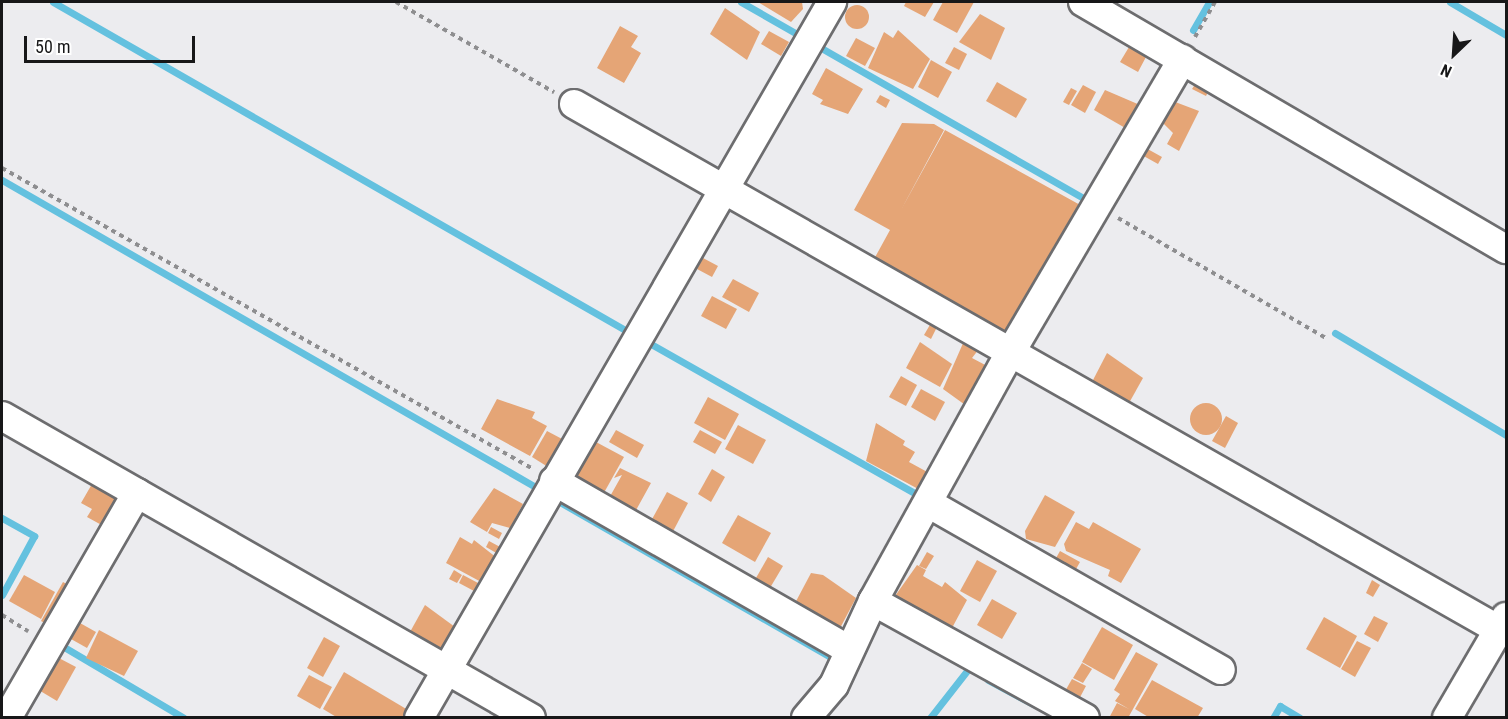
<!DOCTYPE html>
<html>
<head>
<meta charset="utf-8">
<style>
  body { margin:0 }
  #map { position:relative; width:1508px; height:719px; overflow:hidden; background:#ececef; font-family:"Roboto Condensed",sans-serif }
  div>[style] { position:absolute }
  .stream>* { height:7px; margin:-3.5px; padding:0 3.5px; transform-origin:3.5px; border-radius:3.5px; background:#64c1df }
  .building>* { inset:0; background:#e5a576 }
  .round { border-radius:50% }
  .path>* { height:4px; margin-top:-2px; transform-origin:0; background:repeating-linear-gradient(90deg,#8e8e90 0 4.5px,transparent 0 9px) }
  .roads { filter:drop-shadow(2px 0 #6d6d6f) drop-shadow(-2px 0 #6d6d6f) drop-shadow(0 2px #6d6d6f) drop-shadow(0 -2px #6d6d6f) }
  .minor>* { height:28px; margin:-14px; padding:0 14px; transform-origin:14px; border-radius:14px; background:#fff }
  span { translate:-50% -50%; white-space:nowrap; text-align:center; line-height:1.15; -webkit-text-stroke:4.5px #fff; paint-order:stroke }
  .frame { position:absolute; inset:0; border:3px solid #171718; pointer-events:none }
  .north { position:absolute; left:1424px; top:24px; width:60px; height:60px; -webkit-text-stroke:4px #fff; paint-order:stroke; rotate:205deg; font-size:16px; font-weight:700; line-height:24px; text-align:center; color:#171718 }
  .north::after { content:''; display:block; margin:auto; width:21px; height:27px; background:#171718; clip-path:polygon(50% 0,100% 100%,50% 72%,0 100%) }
  .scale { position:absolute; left:24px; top:36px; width:171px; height:27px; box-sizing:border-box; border:3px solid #171718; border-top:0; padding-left:8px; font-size:18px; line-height:21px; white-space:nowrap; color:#171718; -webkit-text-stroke:4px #fff; paint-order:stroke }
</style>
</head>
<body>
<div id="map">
  <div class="stream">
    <i style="left:53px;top:2px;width:659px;rotate:29.83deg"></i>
    <i style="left:741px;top:2px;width:64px;rotate:29.7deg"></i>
    <i style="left:1450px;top:2px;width:65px;rotate:30.5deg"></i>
    <i style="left:1193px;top:30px;width:32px;rotate:-60deg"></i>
    <i style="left:823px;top:49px;width:308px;rotate:29.8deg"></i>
    <i style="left:2px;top:180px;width:620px;rotate:29.92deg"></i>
    <i style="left:1335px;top:333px;width:199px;rotate:30.8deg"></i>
    <i style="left:651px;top:344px;width:310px;rotate:29.5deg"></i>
    <i style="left:558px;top:501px;width:320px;rotate:29.8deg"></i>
    <i style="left:2px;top:518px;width:37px;rotate:29deg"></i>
    <i style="left:34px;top:536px;width:67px;rotate:118.5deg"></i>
    <i style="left:64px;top:647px;width:139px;rotate:30.6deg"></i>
    <i style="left:988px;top:680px;width:51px;rotate:28.1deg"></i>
    <i style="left:930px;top:718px;width:63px;rotate:-52deg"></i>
    <i style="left:1273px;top:718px;width:14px;rotate:-60deg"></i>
    <i style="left:1280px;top:706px;width:23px;rotate:31deg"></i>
  </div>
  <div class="building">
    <i style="clip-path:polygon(758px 2px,802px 2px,803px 9px,791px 22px)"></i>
    <i style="clip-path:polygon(906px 2px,934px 2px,925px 17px,904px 6px)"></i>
    <i style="clip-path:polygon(943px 2px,974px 2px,957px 33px,933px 20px)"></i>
    <i class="round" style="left:845px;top:5px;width:24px;height:24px"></i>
    <i style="clip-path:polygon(725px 8px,760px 32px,747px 60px,710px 34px)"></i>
    <i style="clip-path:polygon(980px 14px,1005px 28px,991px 60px,959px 42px)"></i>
    <i style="clip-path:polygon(620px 26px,638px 36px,631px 47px,641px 53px,624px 83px,597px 68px)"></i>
    <i style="clip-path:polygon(898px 30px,930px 59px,913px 89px,868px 68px,884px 32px,893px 38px)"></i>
    <i style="clip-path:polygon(769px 31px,789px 42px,781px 56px,761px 44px)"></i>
    <i style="clip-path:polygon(856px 38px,875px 48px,865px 66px,846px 56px)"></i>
    <i style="clip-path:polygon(954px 47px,967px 54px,959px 70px,945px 63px)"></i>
    <i style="clip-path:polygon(1129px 47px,1146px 57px,1138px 72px,1120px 62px)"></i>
    <i style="clip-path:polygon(931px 60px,952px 72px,938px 98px,918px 87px)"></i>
    <i style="clip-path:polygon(826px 68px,863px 89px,848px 114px,820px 104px,823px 100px,812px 94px)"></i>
    <i style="clip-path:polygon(997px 82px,1027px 99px,1016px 118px,986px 101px)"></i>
    <i style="clip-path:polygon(1196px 83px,1209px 90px,1206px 96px,1192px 89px)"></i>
    <i style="clip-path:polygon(1083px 85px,1096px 92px,1085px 113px,1071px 105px)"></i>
    <i style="clip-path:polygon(1071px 88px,1077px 91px,1069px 105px,1063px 102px)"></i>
    <i style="clip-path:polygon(1105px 90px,1140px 105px,1127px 129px,1094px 110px)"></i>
    <i style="clip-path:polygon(880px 95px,890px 100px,886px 108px,876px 102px)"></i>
    <i style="clip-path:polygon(1170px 100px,1199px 111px,1179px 151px,1167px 144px,1173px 133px,1159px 119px)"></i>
    <i style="clip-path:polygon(902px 123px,934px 124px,944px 130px,901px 210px,945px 130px,1082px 206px,1009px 336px,873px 261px,890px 230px,854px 210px)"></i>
    <i style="clip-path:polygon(1144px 147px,1162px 157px,1158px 164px,1140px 154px)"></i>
    <i style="clip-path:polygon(703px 258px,718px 266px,712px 277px,697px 269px)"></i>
    <i style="clip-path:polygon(733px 279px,759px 293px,749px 312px,722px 297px)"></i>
    <i style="clip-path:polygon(712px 296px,737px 309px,726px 329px,701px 316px)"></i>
    <i style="clip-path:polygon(931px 323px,937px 327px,931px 339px,924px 335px)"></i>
    <i style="clip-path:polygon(964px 341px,979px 349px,972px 358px,989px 367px,968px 407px,943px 389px)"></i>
    <i style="clip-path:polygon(920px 342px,952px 364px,940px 387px,906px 368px)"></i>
    <i style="clip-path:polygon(1107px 353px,1143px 378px,1129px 403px,1092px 382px)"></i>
    <i style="clip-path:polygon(901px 376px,917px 385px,906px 406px,889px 397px)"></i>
    <i style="clip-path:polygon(921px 389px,945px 402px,935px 421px,911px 407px)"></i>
    <i style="clip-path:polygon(708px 397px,739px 414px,725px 440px,694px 423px)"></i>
    <i style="clip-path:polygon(497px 399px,535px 412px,532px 418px,547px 426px,530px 456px,481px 429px)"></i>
    <i class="round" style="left:1190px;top:403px;width:32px;height:32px"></i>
    <i style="clip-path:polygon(1226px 416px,1238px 423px,1225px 448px,1212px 441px)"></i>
    <i style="clip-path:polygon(876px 423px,905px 441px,903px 445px,915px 452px,909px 462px,931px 474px,922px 491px,866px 461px)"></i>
    <i style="clip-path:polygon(738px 425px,766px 440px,753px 464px,725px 449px)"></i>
    <i style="clip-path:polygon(616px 430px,644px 445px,637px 458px,609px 442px)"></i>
    <i style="clip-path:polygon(700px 430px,722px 442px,715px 454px,693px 442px)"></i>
    <i style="clip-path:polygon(547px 431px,564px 440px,548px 467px,532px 457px)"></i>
    <i style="clip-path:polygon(596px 442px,624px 457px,601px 498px,573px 483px)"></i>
    <i style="clip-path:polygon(620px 468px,651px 483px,635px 512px,608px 500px,622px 475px,614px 478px)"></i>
    <i style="clip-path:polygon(712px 469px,725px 477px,711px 502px,698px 494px)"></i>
    <i style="clip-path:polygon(92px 484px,122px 501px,107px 528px,87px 517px,92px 509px,81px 503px)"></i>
    <i style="clip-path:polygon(494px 488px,523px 504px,510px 528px,492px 523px,487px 532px,470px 522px)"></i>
    <i style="clip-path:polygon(667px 492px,688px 503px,670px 537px,651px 521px)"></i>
    <i style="clip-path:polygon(1045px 495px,1075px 512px,1055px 547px,1026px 539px,1025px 531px)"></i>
    <i style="clip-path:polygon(738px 515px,771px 533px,755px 562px,722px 543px)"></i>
    <i style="clip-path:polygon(1076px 522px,1089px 529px,1093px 522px,1141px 549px,1121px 583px,1108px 576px,1110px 570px,1066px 551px,1064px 544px)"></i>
    <i style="clip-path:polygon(491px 527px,502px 533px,499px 539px,488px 533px)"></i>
    <i style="clip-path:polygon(460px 537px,472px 544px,474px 540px,497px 558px,483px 583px,446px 563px)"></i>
    <i style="clip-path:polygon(489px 541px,502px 548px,498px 554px,486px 547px)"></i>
    <i style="clip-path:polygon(1060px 551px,1080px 562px,1071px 578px,1051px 567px)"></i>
    <i style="clip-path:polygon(927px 552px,934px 556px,926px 569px,919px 566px)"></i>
    <i style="clip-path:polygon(768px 557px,783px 566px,767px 593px,752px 585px)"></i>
    <i style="clip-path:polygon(977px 560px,997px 571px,980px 602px,960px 591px)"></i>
    <i style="clip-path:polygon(917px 565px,926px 570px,923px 576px,942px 587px,945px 582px,967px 600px,952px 628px,895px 596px)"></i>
    <i style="clip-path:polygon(454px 570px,462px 575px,457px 583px,449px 579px)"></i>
    <i style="clip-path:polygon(811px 573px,823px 575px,856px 598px,839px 630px,794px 605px)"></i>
    <i style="clip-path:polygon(24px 575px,55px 592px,41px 619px,9px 601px)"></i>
    <i style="clip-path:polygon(463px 575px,478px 583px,474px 591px,459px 583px)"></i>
    <i style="clip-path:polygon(1372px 580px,1380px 585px,1373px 597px,1366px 593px)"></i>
    <i style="clip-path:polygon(63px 582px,74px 588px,52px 627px,41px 621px)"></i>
    <i style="clip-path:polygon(992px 599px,1017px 613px,1002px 639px,977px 625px)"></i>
    <i style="clip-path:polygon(425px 605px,455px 627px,442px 649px,410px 632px)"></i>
    <i style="clip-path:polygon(1374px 616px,1388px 623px,1378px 642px,1364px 634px)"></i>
    <i style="clip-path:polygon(1324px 617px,1357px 636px,1340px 668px,1306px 649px)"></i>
    <i style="clip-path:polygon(80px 623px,96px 632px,87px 648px,71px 639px)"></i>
    <i style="clip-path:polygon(1102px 627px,1133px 645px,1114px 680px,1082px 662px)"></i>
    <i style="clip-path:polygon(99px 630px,138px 651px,124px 676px,86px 658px)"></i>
    <i style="clip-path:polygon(324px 637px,340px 646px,323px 677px,307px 668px)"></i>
    <i style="clip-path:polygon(1357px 641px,1371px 648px,1355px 677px,1341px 669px)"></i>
    <i style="clip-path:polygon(1136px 652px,1158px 664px,1128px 718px,1109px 718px,1117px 703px,1129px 709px,1115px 701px,1120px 694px,1114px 690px)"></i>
    <i style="clip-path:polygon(55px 656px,76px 667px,57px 701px,37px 689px)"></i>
    <i style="clip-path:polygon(1082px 663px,1092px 669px,1083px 683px,1073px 678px)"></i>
    <i style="clip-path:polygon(344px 672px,413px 713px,410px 718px,338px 718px,323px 709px)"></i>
    <i style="clip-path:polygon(309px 675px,332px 687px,320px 709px,297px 696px)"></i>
    <i style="clip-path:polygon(1072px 679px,1086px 686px,1078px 701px,1064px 693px)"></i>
    <i style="clip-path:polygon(1152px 680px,1203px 708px,1197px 718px,1150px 718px,1135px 709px)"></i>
  </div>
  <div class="path">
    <i style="left:396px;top:2px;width:182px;rotate:29.7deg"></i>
    <i style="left:1195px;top:37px;width:40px;rotate:-60.3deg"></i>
    <i style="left:2px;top:168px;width:610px;rotate:29.55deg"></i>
    <i style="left:1118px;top:218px;width:242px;rotate:30deg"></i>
    <i style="left:2px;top:615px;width:31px;rotate:32deg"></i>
  </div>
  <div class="roads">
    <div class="minor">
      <i style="left:1083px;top:2px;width:490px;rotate:30.3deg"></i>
      <i style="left:574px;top:104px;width:1064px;rotate:29.62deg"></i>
      <i style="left:2px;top:416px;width:609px;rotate:29.72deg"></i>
      <i style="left:554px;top:481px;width:340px;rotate:29.8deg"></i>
      <i style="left:928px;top:503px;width:337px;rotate:29.7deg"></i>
      <i style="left:873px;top:601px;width:242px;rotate:28.9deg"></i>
      <i style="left:7px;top:718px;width:260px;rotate:-60deg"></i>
      <i style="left:419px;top:718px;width:827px;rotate:-60.02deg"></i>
      <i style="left:806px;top:718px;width:43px;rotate:-49.7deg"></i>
      <i style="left:834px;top:685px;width:93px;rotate:-65.1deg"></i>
      <i style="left:873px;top:601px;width:281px;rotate:-61.1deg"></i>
      <i style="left:1009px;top:355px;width:343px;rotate:-59.6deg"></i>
      <i style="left:1447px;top:718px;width:117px;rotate:-59.7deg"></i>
    </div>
  </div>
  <div class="frame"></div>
  <div class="north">N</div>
  <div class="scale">50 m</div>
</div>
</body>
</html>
